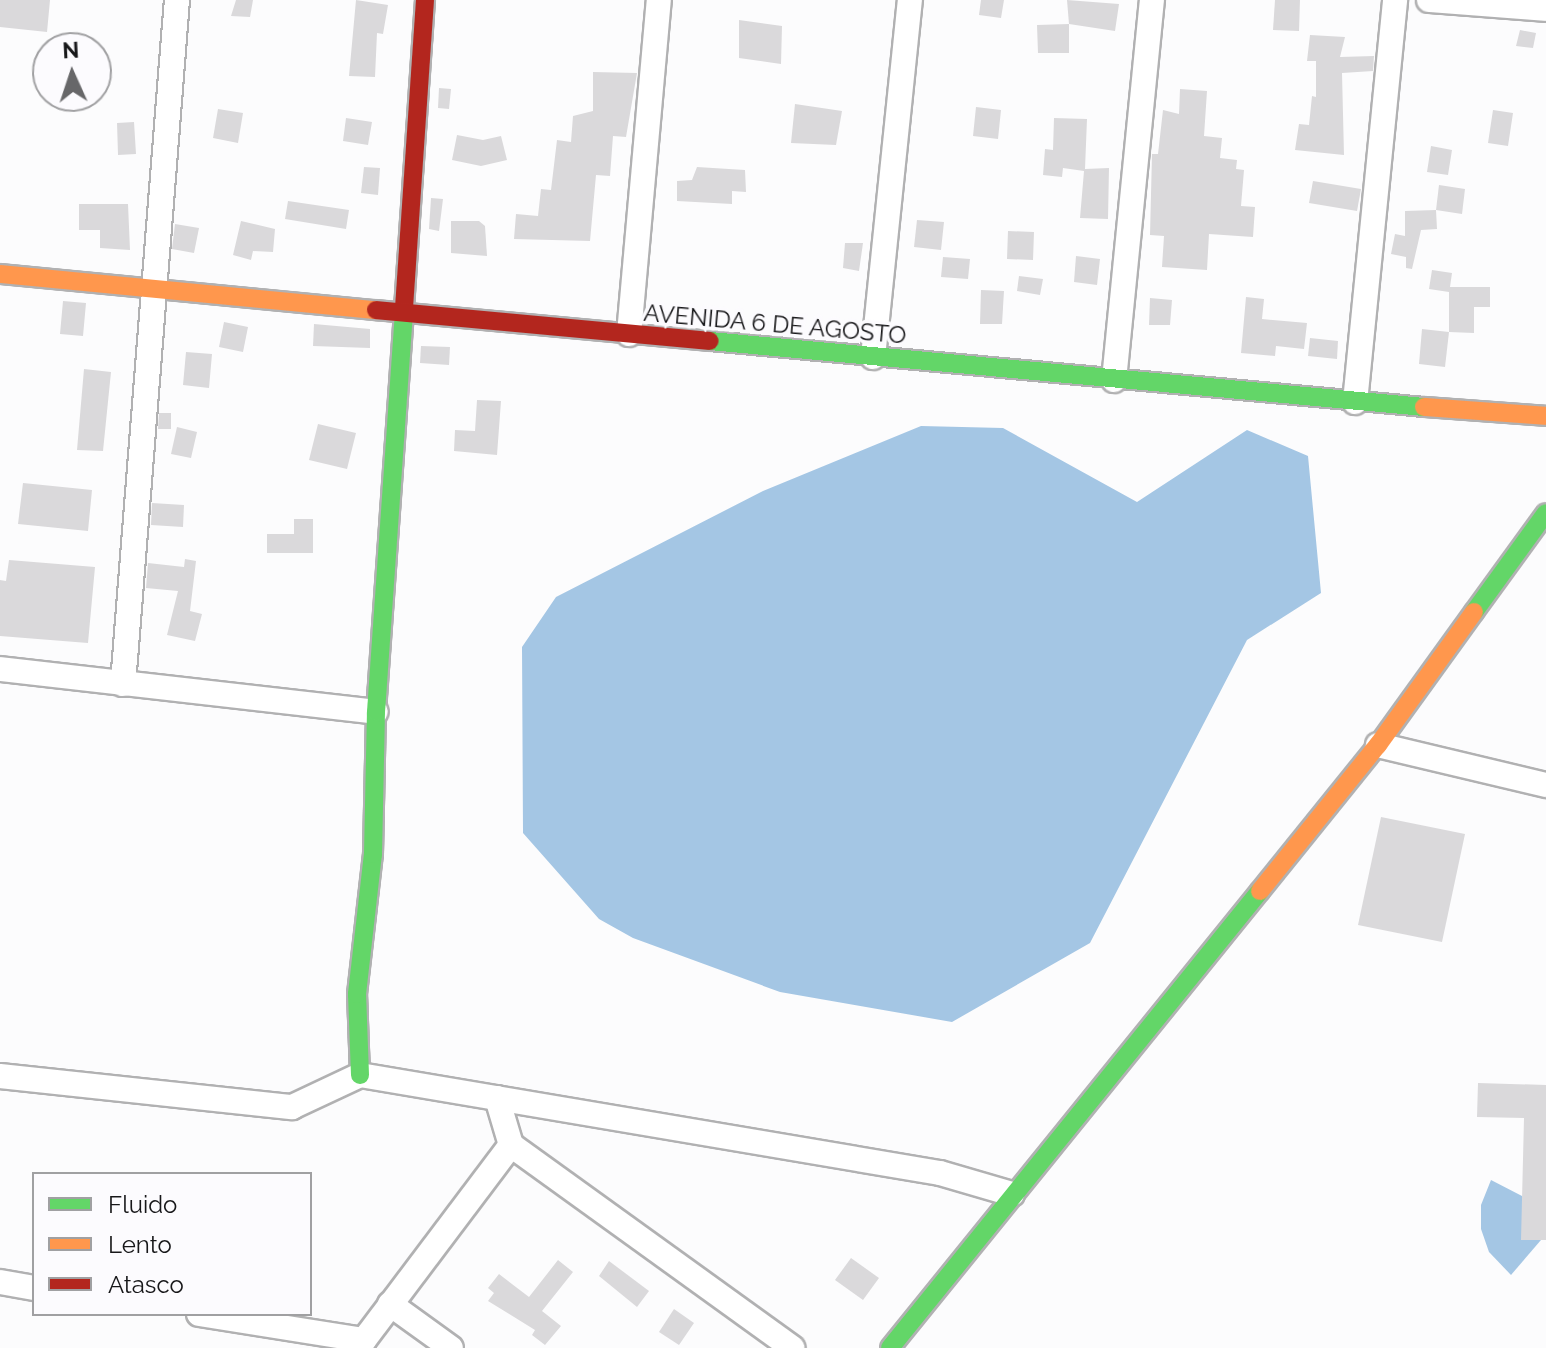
<!DOCTYPE html>
<html>
<head>
<meta charset="utf-8">
<style>
  body { margin:0 }
  #map { position:relative; width:1546px; height:1348px; overflow:hidden; background:#fcfcfd; font-family:Raleway,sans-serif }
  div>[style] { position:absolute }
  .water>* { inset:0; background:#a4c6e4 }
  .building>* { inset:0; background:#dad9db }
  .roads { filter:drop-shadow(2px 0 #b1b1b2) drop-shadow(-2px 0 #b1b1b2) drop-shadow(0 2px #b1b1b2) drop-shadow(0 -2px #b1b1b2) }
  .street>* { height:24px; margin:-12px; padding:0 12px; transform-origin:12px; border-radius:12px; background:#fff }
  .fast>* { height:18px; margin:-9px; padding:0 9px; transform-origin:9px; border-radius:9px; background:#63d668 }
  .slow>* { height:18px; margin:-9px; padding:0 9px; transform-origin:9px; border-radius:9px; background:#ff974d }
  .jam>* { height:18px; margin:-9px; padding:0 9px; transform-origin:9px; border-radius:9px; background:#b3261e }
  span { translate:-50% -50%; white-space:nowrap; text-align:center; line-height:1.15; -webkit-text-stroke:7px #fcfbfe; paint-order:stroke }
  .street-label { font-size:24px; color:#171719 }
  .legend { position:absolute; left:32px; top:1172px; width:280px; height:144px; box-sizing:border-box; background:#fcfbfe; border:2px solid #a0a0a2; margin:0; padding:10px 14px; list-style:none; font-size:24px; color:#171719 }
  .legend li { display:flex; align-items:center; gap:16px; height:40px }
  .legend b { width:40px; border:2px solid #a0a0a2 }
  .north { position:absolute; left:32px; top:32px; width:80px; height:80px; box-sizing:border-box; background:#fcfbfe; border:2px solid #a0a0a2; border-radius:50%; rotate:357deg; font-size:22px; font-weight:700; line-height:32px; text-align:center; color:#171719 }
  .north::after { content:''; display:block; margin:auto; width:28px; height:36px; background:#676769; clip-path:polygon(50% 0,100% 100%,50% 72%,0 100%) }
</style>
</head>
<body>
<div id="map">
  <div class="water">
    <i style="clip-path:polygon(921px 426px,1003px 428px,1137px 502px,1247px 430px,1308px 456px,1321px 593px,1247px 640px,1090px 943px,952px 1022px,780px 992px,633px 938px,599px 919px,523px 833px,522px 647px,556px 597px,763px 491px)"></i>
    <i style="clip-path:polygon(1491px 1180px,1522px 1196px,1541px 1240px,1511px 1275px,1489px 1252px,1481px 1229px,1481px 1205px)"></i>
  </div>
  <div class="building">
    <i style="clip-path:polygon(0 0,50px 0,47px 32px,0 27px)"></i>
    <i style="clip-path:polygon(236px 0,253px 0,250px 17px,231px 16px)"></i>
    <i style="clip-path:polygon(356px 0,388px 5px,383px 34px,377px 33px,375px 77px,349px 76px)"></i>
    <i style="clip-path:polygon(981px 0,1004px 0,1001px 18px,979px 15px)"></i>
    <i style="clip-path:polygon(1067px 0,1119px 4px,1115px 31px,1069px 24px)"></i>
    <i style="clip-path:polygon(1275px 0,1300px 0,1299px 31px,1273px 30px)"></i>
    <i style="clip-path:polygon(739px 20px,782px 26px,781px 64px,739px 58px)"></i>
    <i style="clip-path:polygon(1069px 24px,1069px 53px,1038px 53px,1037px 25px)"></i>
    <i style="clip-path:polygon(1520px 30px,1536px 33px,1533px 48px,1516px 46px)"></i>
    <i style="clip-path:polygon(1310px 35px,1345px 37px,1340px 57px,1374px 56px,1373px 71px,1342px 73px,1344px 155px,1295px 150px,1299px 124px,1309px 125px,1312px 96px,1316px 97px,1316px 61px,1307px 61px)"></i>
    <i style="clip-path:polygon(593px 72px,637px 73px,626px 137px,613px 136px,610px 176px,596px 175px,590px 241px,514px 239px,516px 214px,538px 216px,541px 189px,551px 190px,557px 140px,571px 142px,573px 116px,593px 111px)"></i>
    <i style="clip-path:polygon(439px 88px,451px 89px,449px 109px,438px 108px)"></i>
    <i style="clip-path:polygon(1180px 89px,1207px 91px,1204px 136px,1222px 138px,1220px 158px,1237px 160px,1236px 169px,1244px 170px,1241px 206px,1255px 207px,1253px 237px,1209px 234px,1207px 270px,1162px 267px,1164px 236px,1150px 235px,1152px 154px,1158px 154px,1163px 110px,1179px 114px)"></i>
    <i style="clip-path:polygon(795px 104px,842px 111px,836px 145px,791px 143px)"></i>
    <i style="clip-path:polygon(976px 107px,1001px 110px,998px 139px,973px 136px)"></i>
    <i style="clip-path:polygon(218px 109px,243px 113px,238px 143px,213px 138px)"></i>
    <i style="clip-path:polygon(1493px 110px,1513px 113px,1508px 146px,1488px 143px)"></i>
    <i style="clip-path:polygon(346px 118px,372px 122px,368px 145px,343px 141px)"></i>
    <i style="clip-path:polygon(1054px 118px,1087px 119px,1085px 169px,1109px 168px,1108px 219px,1080px 218px,1084px 171px,1063px 168px,1062px 177px,1043px 175px,1045px 149px,1053px 150px)"></i>
    <i style="clip-path:polygon(134px 122px,136px 154px,118px 155px,117px 123px)"></i>
    <i style="clip-path:polygon(457px 135px,483px 140px,501px 136px,507px 160px,481px 166px,452px 160px)"></i>
    <i style="clip-path:polygon(1431px 146px,1452px 150px,1448px 175px,1427px 172px)"></i>
    <i style="clip-path:polygon(364px 167px,380px 168px,378px 195px,361px 193px)"></i>
    <i style="clip-path:polygon(697px 167px,745px 170px,746px 192px,732px 191px,732px 204px,677px 201px,677px 181px,692px 180px)"></i>
    <i style="clip-path:polygon(1313px 181px,1361px 189px,1357px 211px,1309px 203px)"></i>
    <i style="clip-path:polygon(1439px 185px,1465px 189px,1462px 214px,1436px 210px)"></i>
    <i style="clip-path:polygon(431px 198px,443px 199px,439px 231px,429px 229px)"></i>
    <i style="clip-path:polygon(288px 201px,349px 210px,346px 229px,285px 219px)"></i>
    <i style="clip-path:polygon(79px 204px,128px 204px,130px 250px,100px 248px,100px 230px,79px 230px)"></i>
    <i style="clip-path:polygon(1436px 210px,1437px 229px,1421px 230px,1412px 269px,1406px 268px,1406px 257px,1391px 254px,1395px 234px,1405px 236px,1405px 211px)"></i>
    <i style="clip-path:polygon(917px 220px,944px 222px,941px 250px,914px 247px)"></i>
    <i style="clip-path:polygon(241px 221px,275px 229px,273px 252px,253px 251px,251px 260px,233px 255px)"></i>
    <i style="clip-path:polygon(451px 221px,479px 221px,485px 226px,487px 256px,451px 253px)"></i>
    <i style="clip-path:polygon(175px 224px,199px 228px,194px 253px,172px 249px)"></i>
    <i style="clip-path:polygon(1008px 231px,1034px 232px,1033px 260px,1007px 259px)"></i>
    <i style="clip-path:polygon(845px 243px,863px 243px,859px 271px,843px 268px)"></i>
    <i style="clip-path:polygon(1076px 256px,1100px 259px,1097px 285px,1074px 282px)"></i>
    <i style="clip-path:polygon(943px 257px,970px 259px,968px 279px,941px 277px)"></i>
    <i style="clip-path:polygon(1432px 270px,1452px 273px,1450px 287px,1490px 287px,1490px 307px,1474px 307px,1474px 333px,1449px 332px,1449px 292px,1429px 289px)"></i>
    <i style="clip-path:polygon(1019px 276px,1043px 279px,1040px 295px,1017px 291px)"></i>
    <i style="clip-path:polygon(981px 290px,1004px 291px,1002px 324px,980px 324px)"></i>
    <i style="clip-path:polygon(1246px 297px,1264px 299px,1262px 319px,1307px 323px,1304px 349px,1276px 346px,1275px 356px,1241px 353px)"></i>
    <i style="clip-path:polygon(1150px 298px,1172px 300px,1170px 325px,1149px 325px)"></i>
    <i style="clip-path:polygon(63px 301px,86px 303px,83px 336px,60px 334px)"></i>
    <i style="clip-path:polygon(224px 322px,248px 327px,243px 352px,219px 347px)"></i>
    <i style="clip-path:polygon(314px 324px,370px 329px,370px 348px,313px 346px)"></i>
    <i style="clip-path:polygon(1422px 329px,1449px 332px,1445px 367px,1419px 364px)"></i>
    <i style="clip-path:polygon(1310px 338px,1338px 341px,1337px 359px,1308px 356px)"></i>
    <i style="clip-path:polygon(421px 346px,450px 347px,449px 365px,420px 363px)"></i>
    <i style="clip-path:polygon(186px 352px,212px 354px,209px 388px,183px 385px)"></i>
    <i style="clip-path:polygon(84px 369px,111px 372px,103px 451px,77px 450px)"></i>
    <i style="clip-path:polygon(477px 400px,501px 401px,497px 455px,454px 451px,455px 430px,475px 431px)"></i>
    <i style="clip-path:polygon(159px 413px,171px 413px,171px 429px,158px 429px)"></i>
    <i style="clip-path:polygon(318px 424px,356px 433px,347px 469px,309px 460px)"></i>
    <i style="clip-path:polygon(177px 427px,197px 432px,191px 458px,171px 454px)"></i>
    <i style="clip-path:polygon(23px 483px,92px 490px,88px 531px,18px 524px)"></i>
    <i style="clip-path:polygon(152px 503px,184px 505px,183px 527px,151px 525px)"></i>
    <i style="clip-path:polygon(294px 519px,313px 519px,313px 553px,267px 553px,267px 534px,294px 534px)"></i>
    <i style="clip-path:polygon(185px 559px,196px 561px,190px 611px,202px 614px,195px 641px,167px 635px,178px 591px,146px 588px,148px 563px,184px 567px)"></i>
    <i style="clip-path:polygon(9px 560px,95px 567px,88px 643px,0 636px,0 580px,6px 581px)"></i>
    <i style="clip-path:polygon(1381px 817px,1465px 834px,1442px 942px,1358px 925px)"></i>
    <i style="clip-path:polygon(1478px 1083px,1546px 1085px,1546px 1240px,1521px 1240px,1524px 1118px,1477px 1117px)"></i>
    <i style="clip-path:polygon(851px 1258px,879px 1278px,863px 1300px,835px 1280px)"></i>
    <i style="clip-path:polygon(558px 1260px,573px 1272px,542px 1311px,561px 1326px,545px 1345px,532px 1335px,535px 1330px,488px 1301px,494px 1293px,488px 1288px,499px 1274px,529px 1297px)"></i>
    <i style="clip-path:polygon(609px 1261px,649px 1291px,637px 1307px,599px 1276px)"></i>
    <i style="clip-path:polygon(674px 1309px,694px 1323px,679px 1345px,659px 1332px)"></i>
  </div>
  <div class="roads">
    <div class="street">
      <i style="left:1429px;top:0;width:117px;rotate:4.4deg"></i>
      <i style="left:629px;top:334px;width:335px;rotate:-84.9deg"></i>
      <i style="left:873px;top:357px;width:359px;rotate:-84.1deg"></i>
      <i style="left:1114px;top:380px;width:382px;rotate:-84.3deg"></i>
      <i style="left:1355px;top:402px;width:404px;rotate:-84.3deg"></i>
      <i style="left:0;top:669px;width:378px;rotate:6.5deg"></i>
      <i style="left:123px;top:684px;width:686px;rotate:-85.49deg"></i>
      <i style="left:1378px;top:745px;width:173px;rotate:13.4deg"></i>
      <i style="left:0;top:1076px;width:294px;rotate:6.1deg"></i>
      <i style="left:292px;top:1107px;width:75px;rotate:-25.2deg"></i>
      <i style="left:360px;top:1075px;width:588px;rotate:9.59deg"></i>
      <i style="left:940px;top:1173px;width:75px;rotate:16.3deg"></i>
      <i style="left:497px;top:1098px;width:49px;rotate:73.4deg"></i>
      <i style="left:511px;top:1145px;width:347px;rotate:35.8deg"></i>
      <i style="left:0;top:1282px;width:35px;rotate:10deg"></i>
      <i style="left:390px;top:1304px;width:75px;rotate:35.8deg"></i>
      <i style="left:199px;top:1314px;width:167px;rotate:9deg"></i>
      <i style="left:358px;top:1348px;width:254px;rotate:-53deg"></i>
    </div>
    <div class="fast">
      <i style="left:710px;top:341px;width:717px;rotate:5.28deg"></i>
      <i style="left:1474px;top:612px;width:122px;rotate:-54deg"></i>
      <i style="left:360px;top:1075px;width:81px;rotate:-92.1deg"></i>
      <i style="left:357px;top:994px;width:141px;rotate:-83.5deg"></i>
      <i style="left:373px;top:854px;width:142px;rotate:-88.8deg"></i>
      <i style="left:376px;top:712px;width:405px;rotate:-86deg"></i>
      <i style="left:890px;top:1348px;width:588px;rotate:-51.01deg"></i>
    </div>
    <div class="slow">
      <i style="left:0;top:274px;width:378px;rotate:5.5deg"></i>
      <i style="left:1424px;top:407px;width:122px;rotate:4.2deg"></i>
      <i style="left:1260px;top:891px;width:188px;rotate:-51.1deg"></i>
      <i style="left:1378px;top:745px;width:164px;rotate:-54.2deg"></i>
    </div>
    <div class="jam">
      <i style="left:404px;top:308px;width:309px;rotate:-86.1deg"></i>
      <i style="left:376px;top:310px;width:335px;rotate:5.3deg"></i>
    </div>
  </div>
  <div class="street-label">
    <span style="left:775px;top:324px;rotate:5deg">AVENIDA 6 DE AGOSTO</span>
  </div>
  <ul class="legend">
  <li><b style="height:10px;background:#63d668"></b>Fluido</li>
  <li><b style="height:10px;background:#ff974d"></b>Lento</li>
  <li><b style="height:10px;background:#b3261e"></b>Atasco</li>
  </ul>
  <div class="north">N</div>
</div>
</body>
</html>
